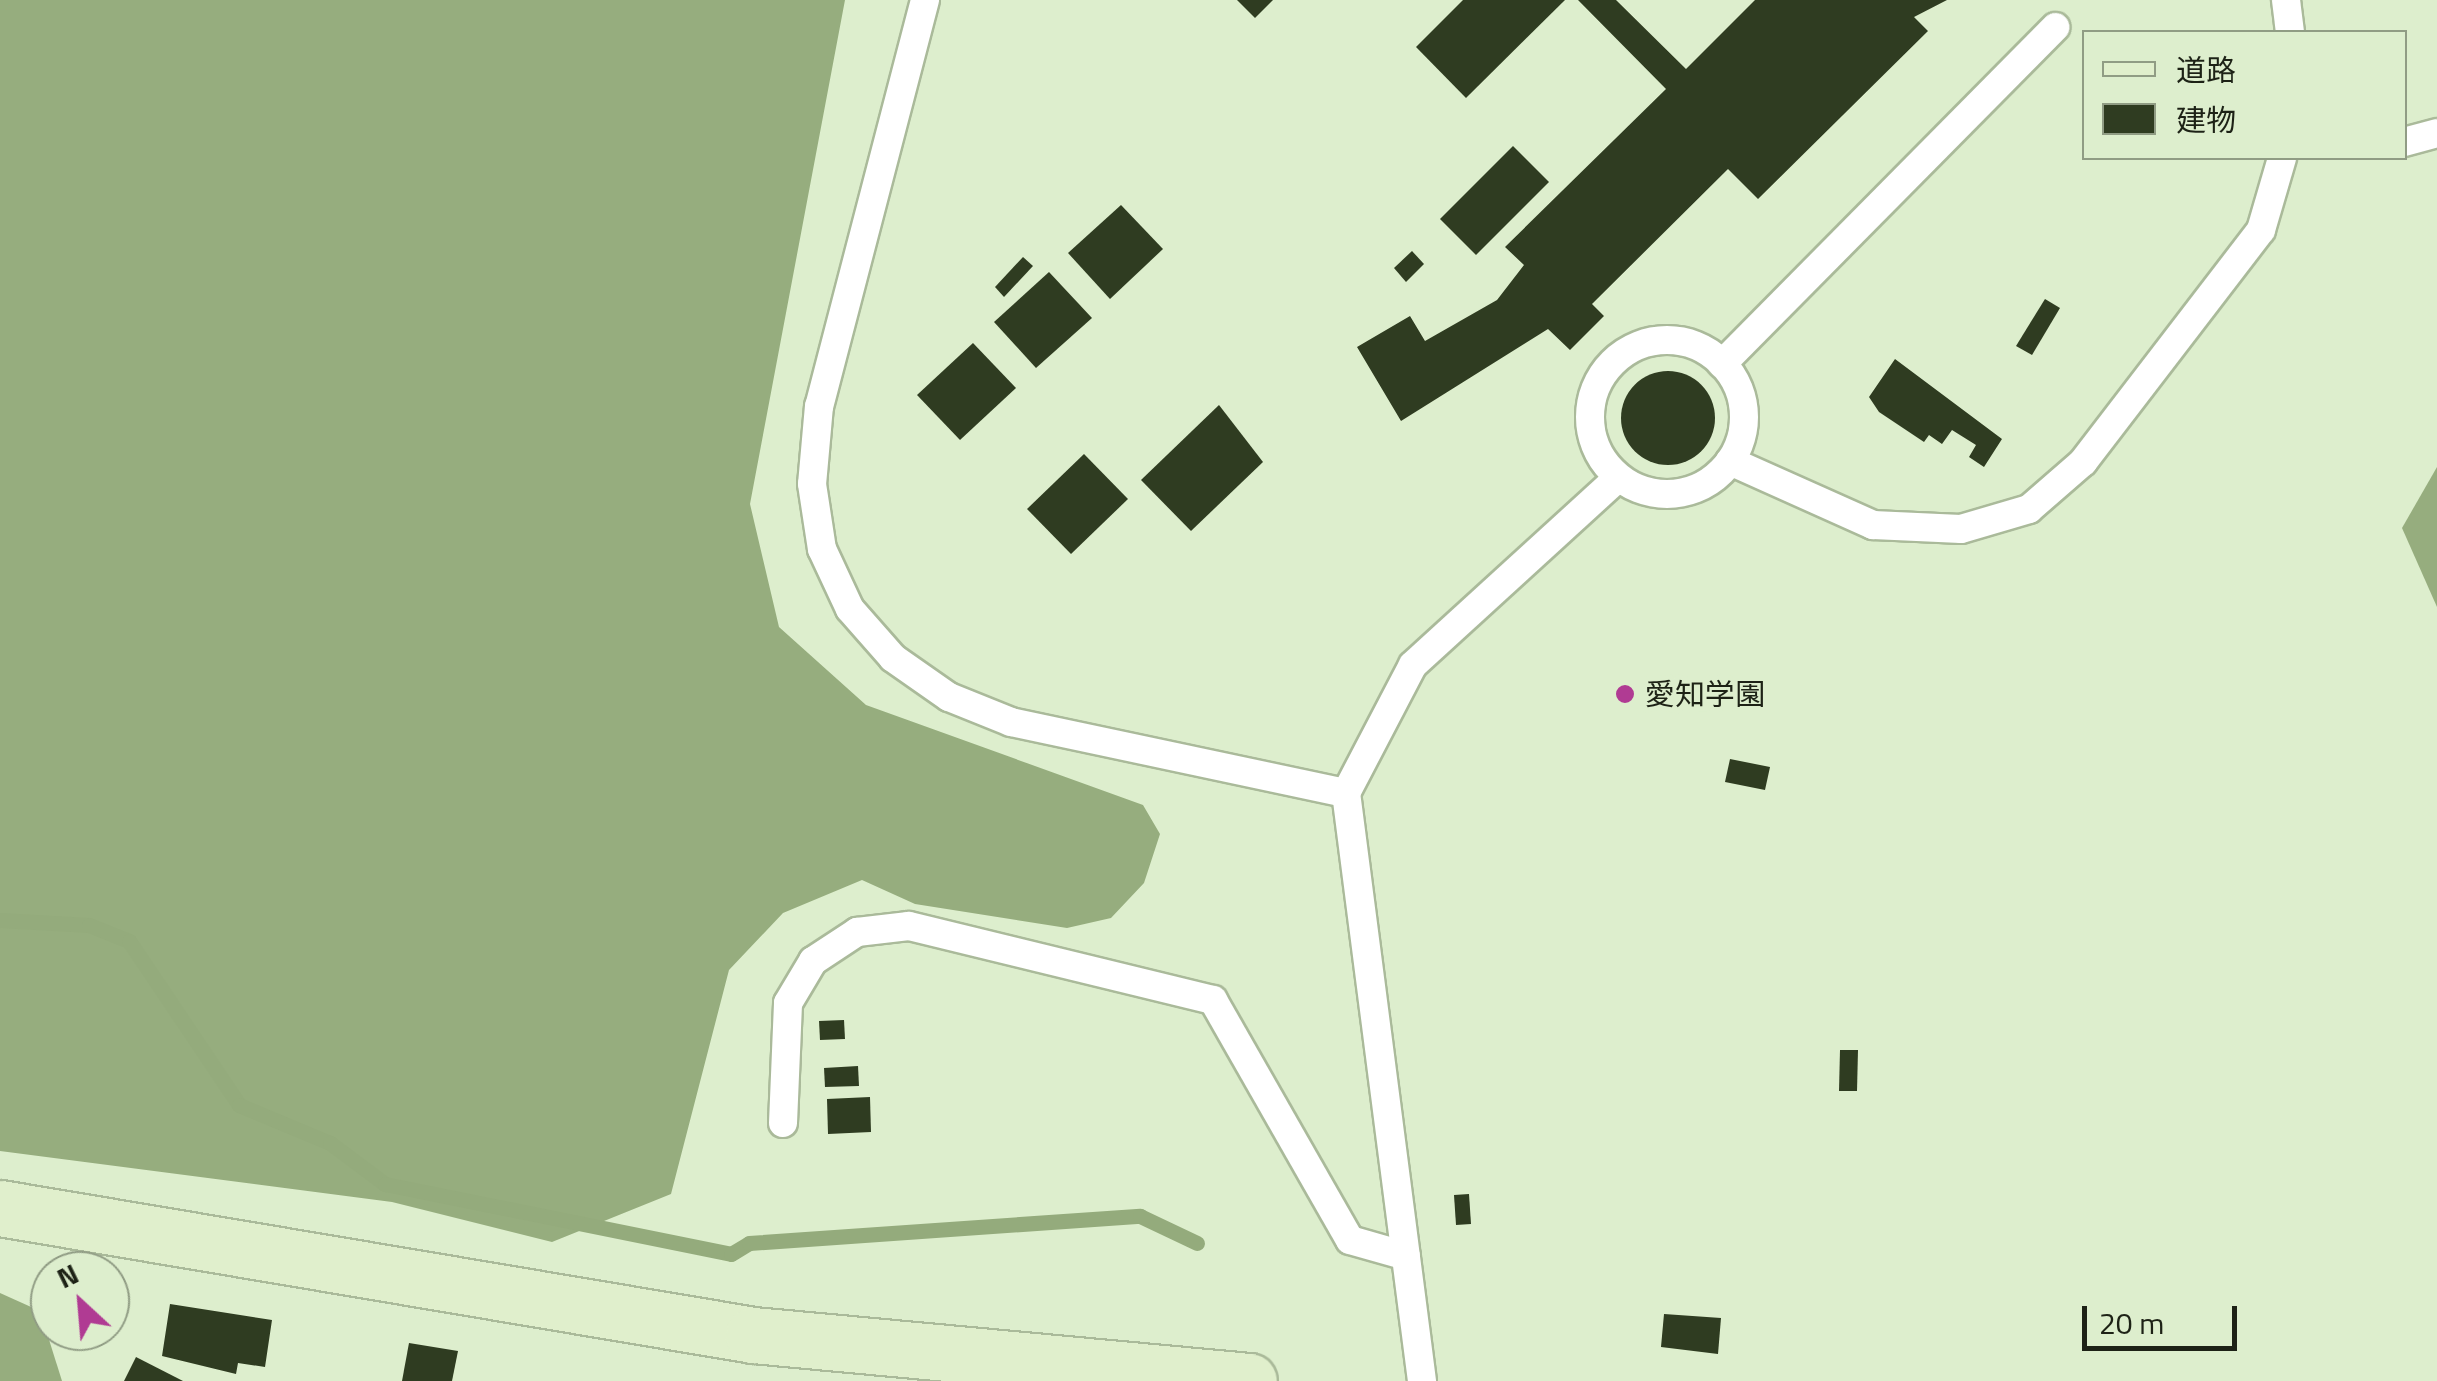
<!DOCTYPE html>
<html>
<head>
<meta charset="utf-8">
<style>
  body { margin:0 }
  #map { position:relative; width:2437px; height:1381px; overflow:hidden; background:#ddeecd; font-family:"Titillium Web","Noto Sans JP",sans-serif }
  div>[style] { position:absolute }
  .forest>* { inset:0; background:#96ad7e }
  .stream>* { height:15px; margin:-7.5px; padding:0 7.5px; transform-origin:7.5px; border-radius:7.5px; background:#94ab7c }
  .building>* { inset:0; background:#2f3c21 }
  .round { border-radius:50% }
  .roads { filter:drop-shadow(2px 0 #aaba9a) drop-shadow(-2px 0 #aaba9a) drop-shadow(0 2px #aaba9a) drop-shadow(0 -2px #aaba9a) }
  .lane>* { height:28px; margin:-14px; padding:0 14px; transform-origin:14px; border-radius:14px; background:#fff }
  .lane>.ring { margin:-14px; padding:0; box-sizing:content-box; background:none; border:28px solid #fff; border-radius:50% }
  .secondary>* { height:55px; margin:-27.5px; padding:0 27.5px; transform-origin:27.5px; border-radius:27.5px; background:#e0efcc }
  .dots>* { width:28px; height:28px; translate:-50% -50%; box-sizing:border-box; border:5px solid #ddeecd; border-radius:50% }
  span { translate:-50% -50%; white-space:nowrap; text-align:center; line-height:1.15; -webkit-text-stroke:10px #ddeecd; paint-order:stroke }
  .poi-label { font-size:30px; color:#1d2216 }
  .left { translate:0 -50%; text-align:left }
  .legend { position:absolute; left:2082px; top:30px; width:325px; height:130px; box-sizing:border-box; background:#ddeecd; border:2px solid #909c84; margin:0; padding:12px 18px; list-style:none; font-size:30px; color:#1d2216 }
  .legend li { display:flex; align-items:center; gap:20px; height:50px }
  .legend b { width:50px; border:2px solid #909c84 }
  .north { position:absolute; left:30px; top:1251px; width:100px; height:100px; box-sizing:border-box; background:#ddeecd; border:2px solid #909c84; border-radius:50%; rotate:334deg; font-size:28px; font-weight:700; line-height:40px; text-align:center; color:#1d2216 }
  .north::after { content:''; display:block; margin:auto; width:35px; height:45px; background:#b03b93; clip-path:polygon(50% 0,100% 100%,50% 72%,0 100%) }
  .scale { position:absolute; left:2082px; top:1306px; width:155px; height:45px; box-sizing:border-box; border:5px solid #1d2216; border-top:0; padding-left:12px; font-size:30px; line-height:35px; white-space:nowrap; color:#1d2216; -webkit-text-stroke:8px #ddeecd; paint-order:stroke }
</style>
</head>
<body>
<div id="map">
  <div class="forest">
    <i style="clip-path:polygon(0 0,845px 0,750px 504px,779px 627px,866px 705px,1143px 805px,1160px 834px,1144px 883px,1111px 918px,1067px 928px,915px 904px,862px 880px,783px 913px,729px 970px,671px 1194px,552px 1242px,392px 1202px,0 1151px)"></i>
    <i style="clip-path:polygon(2437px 467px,2437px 607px,2402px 528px)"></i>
    <i style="clip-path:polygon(0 1293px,40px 1311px,62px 1381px,0 1381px)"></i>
  </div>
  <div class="stream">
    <i style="left:0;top:920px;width:89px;rotate:3.2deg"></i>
    <i style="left:89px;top:925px;width:43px;rotate:21.8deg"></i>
    <i style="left:129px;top:941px;width:197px;rotate:56.1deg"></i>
    <i style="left:239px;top:1105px;width:99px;rotate:22.7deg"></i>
    <i style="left:330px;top:1143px;width:69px;rotate:36.7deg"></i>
    <i style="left:385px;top:1184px;width:353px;rotate:11.4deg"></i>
    <i style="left:731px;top:1254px;width:21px;rotate:-31deg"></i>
    <i style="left:749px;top:1243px;width:392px;rotate:-4deg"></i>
    <i style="left:1140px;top:1216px;width:63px;rotate:25.3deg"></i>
  </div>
  <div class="building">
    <i style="clip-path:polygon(1237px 0,1273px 0,1255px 18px)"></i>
    <i style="clip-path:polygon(1463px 0,1565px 0,1466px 98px,1416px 47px)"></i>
    <i style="clip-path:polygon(1578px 0,1616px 0,1686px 69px,1755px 0,1947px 0,1914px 17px,1928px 31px,1758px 199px,1728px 169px,1592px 304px,1604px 316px,1570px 350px,1548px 329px,1401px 421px,1357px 347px,1410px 316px,1425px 341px,1497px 300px,1524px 265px,1505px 247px,1666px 89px)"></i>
    <i style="clip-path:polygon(1513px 146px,1549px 182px,1476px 255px,1440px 219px)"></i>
    <i style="clip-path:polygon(1121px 205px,1163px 249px,1110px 299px,1068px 253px)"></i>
    <i style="clip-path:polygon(1412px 251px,1424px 264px,1406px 282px,1394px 268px)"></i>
    <i style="clip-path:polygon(1023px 257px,1033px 266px,1004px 297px,995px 287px)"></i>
    <i style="clip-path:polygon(1049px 272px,1092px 318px,1036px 368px,994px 322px)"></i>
    <i style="clip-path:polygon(2045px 299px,2060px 308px,2032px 355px,2016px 346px)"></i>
    <i style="clip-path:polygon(973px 343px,1016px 388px,960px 440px,917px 395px)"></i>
    <i style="clip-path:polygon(1895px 359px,2002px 439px,1984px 467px,1969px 457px,1976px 445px,1952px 430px,1942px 444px,1929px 435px,1924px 442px,1879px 412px,1869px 397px)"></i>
    <i class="round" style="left:1621px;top:371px;width:94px;height:94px"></i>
    <i style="clip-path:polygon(1219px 405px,1263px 462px,1191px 531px,1141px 480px)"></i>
    <i style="clip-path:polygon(1084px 454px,1128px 499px,1071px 554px,1027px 509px)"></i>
    <i style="clip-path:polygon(1730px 759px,1770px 767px,1765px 790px,1725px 782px)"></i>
    <i style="clip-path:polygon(844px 1020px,845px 1039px,820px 1040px,819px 1021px)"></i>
    <i style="clip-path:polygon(1840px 1050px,1858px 1050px,1857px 1091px,1839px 1091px)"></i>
    <i style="clip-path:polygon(858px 1066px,859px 1086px,825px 1087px,824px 1068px)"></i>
    <i style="clip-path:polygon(870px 1097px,871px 1132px,828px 1134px,827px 1099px)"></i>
    <i style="clip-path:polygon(1469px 1194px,1471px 1224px,1456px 1225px,1454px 1195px)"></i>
    <i style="clip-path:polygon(170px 1304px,272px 1320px,265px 1367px,238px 1363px,236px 1374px,162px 1356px)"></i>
    <i style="clip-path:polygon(1664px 1314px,1721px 1318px,1718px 1354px,1661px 1347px)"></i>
    <i style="clip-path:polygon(409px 1343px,458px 1351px,452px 1381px,402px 1381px)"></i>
    <i style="clip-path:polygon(136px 1357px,183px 1381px,124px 1381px)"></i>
  </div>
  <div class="roads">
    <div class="lane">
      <i style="left:925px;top:0;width:420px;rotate:104.6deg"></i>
      <i style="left:819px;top:406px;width:78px;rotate:95.1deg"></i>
      <i style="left:812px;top:484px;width:66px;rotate:81.3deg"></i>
      <i style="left:822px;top:549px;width:66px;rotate:65deg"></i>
      <i style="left:850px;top:609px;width:65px;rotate:48.7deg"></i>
      <i style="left:893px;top:658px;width:68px;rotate:34.9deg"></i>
      <i style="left:949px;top:697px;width:67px;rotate:22deg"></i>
      <i style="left:1011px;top:722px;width:342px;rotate:12deg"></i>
      <i style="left:2286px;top:0;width:32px;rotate:83deg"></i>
      <i style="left:2404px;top:142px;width:34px;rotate:-15deg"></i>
      <i class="ring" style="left:1590px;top:340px;width:126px;height:126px"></i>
      <i style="left:1722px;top:364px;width:474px;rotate:-45.3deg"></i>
      <i style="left:1730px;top:461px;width:157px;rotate:24.1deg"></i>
      <i style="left:1873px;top:525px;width:88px;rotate:2.6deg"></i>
      <i style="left:1961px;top:529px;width:71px;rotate:-16.4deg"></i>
      <i style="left:2029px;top:509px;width:72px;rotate:-41deg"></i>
      <i style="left:2083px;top:462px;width:292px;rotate:-52.5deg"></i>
      <i style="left:2261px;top:230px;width:75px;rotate:-73.7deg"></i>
      <i style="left:783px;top:1123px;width:120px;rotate:-87.6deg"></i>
      <i style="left:788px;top:1003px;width:49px;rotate:-59.2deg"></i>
      <i style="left:813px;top:961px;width:53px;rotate:-33.4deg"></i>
      <i style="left:857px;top:932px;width:52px;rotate:-6.6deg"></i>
      <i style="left:909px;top:926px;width:313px;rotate:13.7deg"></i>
      <i style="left:1213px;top:1000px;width:276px;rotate:60.3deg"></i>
      <i style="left:1350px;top:1240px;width:58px;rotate:15.9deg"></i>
      <i style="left:1422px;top:1381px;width:593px;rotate:-97.36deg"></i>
      <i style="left:1346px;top:793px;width:144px;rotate:-62.4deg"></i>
      <i style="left:1413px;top:665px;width:277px;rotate:-42.4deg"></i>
    </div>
    <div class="secondary">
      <i style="left:0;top:1208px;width:764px;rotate:9.57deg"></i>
      <i style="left:753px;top:1335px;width:498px;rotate:5.3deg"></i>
    </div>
  </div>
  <div class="dots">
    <i style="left:1625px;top:694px;background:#b03b93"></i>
  </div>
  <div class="poi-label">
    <span class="left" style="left:1645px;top:694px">愛知学園</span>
  </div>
  <ul class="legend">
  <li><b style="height:12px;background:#e0efcc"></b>道路</li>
  <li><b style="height:28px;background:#2f3c21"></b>建物</li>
  </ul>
  <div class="north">N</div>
  <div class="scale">20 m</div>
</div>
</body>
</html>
